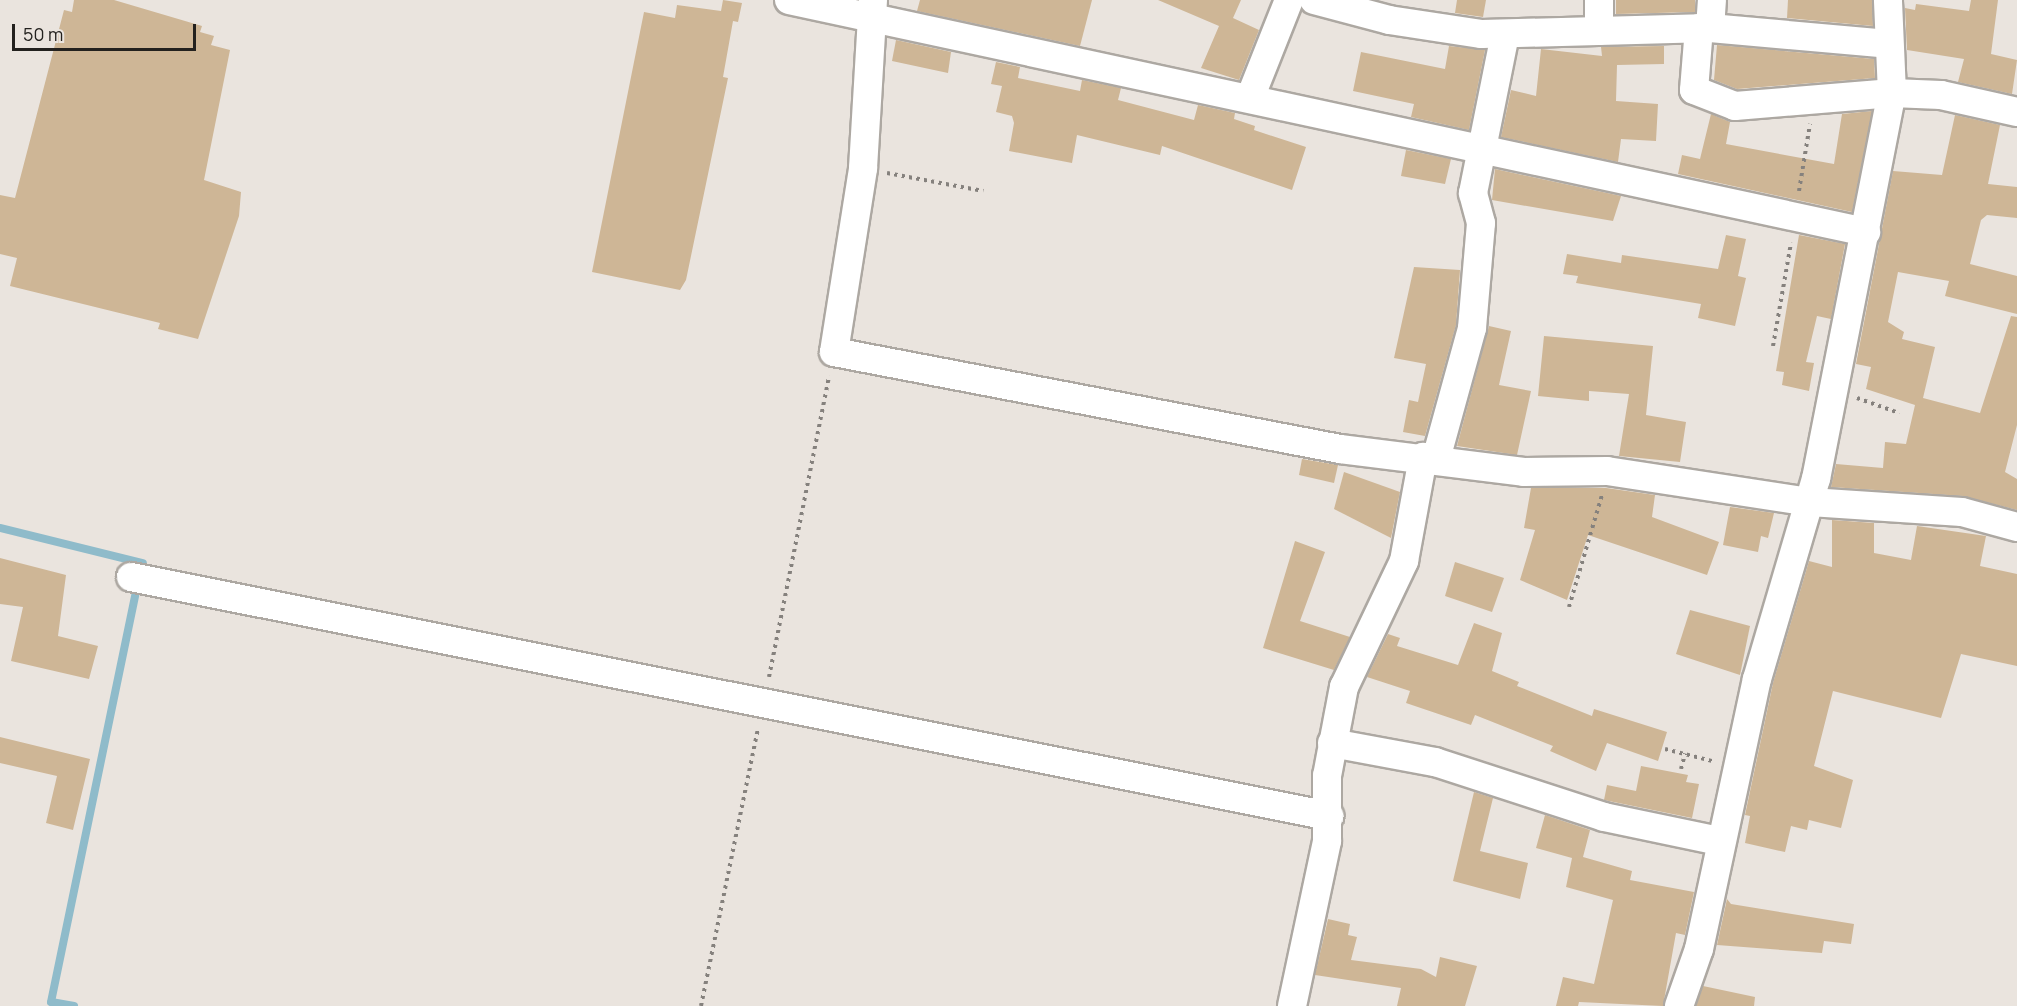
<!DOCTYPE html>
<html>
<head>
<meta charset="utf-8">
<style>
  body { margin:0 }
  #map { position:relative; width:2017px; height:1006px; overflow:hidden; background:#eae4de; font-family:Manrope,sans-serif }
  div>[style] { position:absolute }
  .stream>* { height:8px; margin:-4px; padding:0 4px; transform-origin:4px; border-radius:4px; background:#8fbbca }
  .building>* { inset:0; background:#ceb696 }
  .path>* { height:4px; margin-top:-2px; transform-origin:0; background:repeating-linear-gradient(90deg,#85817d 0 3px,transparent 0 7.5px) }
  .roads { filter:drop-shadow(2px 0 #ada8a2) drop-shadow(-2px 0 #ada8a2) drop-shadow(0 2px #ada8a2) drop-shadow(0 -2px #ada8a2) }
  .minor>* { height:28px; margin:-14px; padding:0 14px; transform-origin:14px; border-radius:14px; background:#fff }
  span { translate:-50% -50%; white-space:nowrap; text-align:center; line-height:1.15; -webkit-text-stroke:4.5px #eae4de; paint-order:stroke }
  .scale { position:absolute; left:12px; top:24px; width:184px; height:27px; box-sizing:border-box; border:3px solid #23211e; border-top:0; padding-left:8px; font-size:18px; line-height:21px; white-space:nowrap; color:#23211e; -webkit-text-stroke:4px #eae4de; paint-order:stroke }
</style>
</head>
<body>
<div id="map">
  <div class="stream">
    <i style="left:0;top:528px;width:147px;rotate:13.8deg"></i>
    <i style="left:74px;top:1006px;width:23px;rotate:-170deg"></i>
    <i style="left:51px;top:1002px;width:415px;rotate:-78.3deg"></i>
  </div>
  <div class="building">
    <i style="clip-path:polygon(74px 0,114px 0,202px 26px,200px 32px,214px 36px,211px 45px,230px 50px,204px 180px,241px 192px,239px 216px,198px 339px,158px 329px,160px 323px,10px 286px,17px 258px,0 254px,0 195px,15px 198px,64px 10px,72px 12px)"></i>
    <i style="clip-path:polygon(723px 0,742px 3px,738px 22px,733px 21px,723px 77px,728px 78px,686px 280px,680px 290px,592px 272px,644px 12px,675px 18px,677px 5px,721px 11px)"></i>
    <i style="clip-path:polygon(920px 0,1092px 0,1080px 46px,917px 11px)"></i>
    <i style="clip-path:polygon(1158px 0,1241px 0,1233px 18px,1259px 30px,1239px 80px,1201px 68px,1219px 26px)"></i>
    <i style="clip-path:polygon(1457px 0,1486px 0,1483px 17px,1455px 13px)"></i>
    <i style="clip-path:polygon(1616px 0,1695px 0,1695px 12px,1616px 14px)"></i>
    <i style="clip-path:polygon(1788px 0,1872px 0,1873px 26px,1787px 18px)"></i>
    <i style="clip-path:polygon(1971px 0,1998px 0,1991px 54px,2017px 60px,2012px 94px,1958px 82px,1964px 59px,1907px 50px,1905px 8px,1915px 10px,1916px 4px,1969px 11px)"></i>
    <i style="clip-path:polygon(896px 40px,951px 52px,948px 73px,892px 61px)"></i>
    <i style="clip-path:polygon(1717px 45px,1874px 59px,1875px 78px,1737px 89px,1714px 80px)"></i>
    <i style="clip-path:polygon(1449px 46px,1485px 50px,1469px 130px,1411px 117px,1414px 104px,1353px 91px,1361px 52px,1445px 69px)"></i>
    <i style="clip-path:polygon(1664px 46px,1664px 64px,1617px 65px,1616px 101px,1658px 104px,1656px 141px,1621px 139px,1618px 162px,1501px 137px,1511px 90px,1536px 96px,1541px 49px,1602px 56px,1601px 47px)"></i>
    <i style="clip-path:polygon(996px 62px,1020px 67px,1018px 78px,1080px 91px,1082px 80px,1121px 88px,1118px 100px,1194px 120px,1198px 105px,1235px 113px,1234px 119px,1255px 126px,1254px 130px,1306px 147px,1292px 190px,1162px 146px,1160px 155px,1077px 135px,1072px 163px,1009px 151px,1014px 123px,1012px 116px,996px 112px,1002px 86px,991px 84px)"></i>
    <i style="clip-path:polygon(1872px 111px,1852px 212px,1678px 174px,1682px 155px,1700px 159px,1711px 114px,1730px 122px,1726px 144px,1834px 164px,1842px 114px)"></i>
    <i style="clip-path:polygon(1955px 115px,2000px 125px,1988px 184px,2017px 187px,2017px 218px,1987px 215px,1981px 220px,1970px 264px,2017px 276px,2017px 314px,1945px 296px,1949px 281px,1898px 272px,1888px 322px,1904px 332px,1902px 339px,1935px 347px,1923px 398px,1980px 413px,2011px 316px,2017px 317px,2017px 425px,2005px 472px,2017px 479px,2017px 510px,1963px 496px,1831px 487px,1836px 464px,1883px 468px,1885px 442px,1906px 444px,1915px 405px,1866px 389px,1871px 367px,1856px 364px,1893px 171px,1942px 175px)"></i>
    <i style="clip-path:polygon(1406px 150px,1451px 159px,1445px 184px,1401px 176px)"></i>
    <i style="clip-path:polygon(1495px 169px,1621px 196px,1613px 221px,1492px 200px)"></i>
    <i style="clip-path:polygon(1726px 235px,1746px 239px,1738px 276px,1746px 278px,1735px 326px,1698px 318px,1701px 304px,1576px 283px,1578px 276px,1563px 274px,1567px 254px,1621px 263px,1622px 255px,1718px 269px)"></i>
    <i style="clip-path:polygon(1799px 235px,1845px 244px,1831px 319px,1817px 316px,1806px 362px,1814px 363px,1809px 391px,1782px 385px,1784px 372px,1776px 371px)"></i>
    <i style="clip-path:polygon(1414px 267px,1460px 270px,1456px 325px,1425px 436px,1403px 432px,1409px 400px,1418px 402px,1426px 364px,1394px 358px)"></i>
    <i style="clip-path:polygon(1489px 326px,1511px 331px,1499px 385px,1531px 391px,1517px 455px,1457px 446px)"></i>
    <i style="clip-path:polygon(1544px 336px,1653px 346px,1646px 415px,1686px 422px,1680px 462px,1619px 456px,1629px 394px,1589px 391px,1589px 401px,1538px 396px)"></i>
    <i style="clip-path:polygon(1302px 459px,1338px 465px,1334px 483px,1299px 475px)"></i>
    <i style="clip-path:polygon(1344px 472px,1400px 492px,1391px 538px,1334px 509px)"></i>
    <i style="clip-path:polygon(1531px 488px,1606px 488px,1655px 495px,1652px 517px,1719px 542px,1707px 575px,1588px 535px,1567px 600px,1520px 580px,1535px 530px,1524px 528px)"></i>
    <i style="clip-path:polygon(1730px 507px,1774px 513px,1768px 538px,1761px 536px,1758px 552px,1723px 545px)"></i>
    <i style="clip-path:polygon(1832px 520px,1874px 523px,1874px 553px,1911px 560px,1917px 526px,1986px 536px,1980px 566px,2017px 574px,2017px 666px,1961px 654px,1941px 718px,1833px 691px,1814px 766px,1853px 780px,1841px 828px,1809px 820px,1807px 830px,1791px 826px,1785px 852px,1745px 843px,1750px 816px,1745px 815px,1773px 683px,1809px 561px,1832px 567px)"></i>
    <i style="clip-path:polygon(1295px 541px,1325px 552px,1300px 621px,1350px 637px,1334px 670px,1263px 648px)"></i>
    <i style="clip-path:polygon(0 558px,66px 575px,58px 636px,98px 646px,89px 679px,11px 661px,23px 607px,0 604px)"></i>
    <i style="clip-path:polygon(1455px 562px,1504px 578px,1492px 612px,1445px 596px)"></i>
    <i style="clip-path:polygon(1690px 610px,1750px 626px,1740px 675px,1676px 654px)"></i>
    <i style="clip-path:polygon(1474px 623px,1502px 633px,1492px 671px,1519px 682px,1517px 686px,1592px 716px,1594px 709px,1667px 732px,1658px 761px,1607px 743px,1596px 771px,1550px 751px,1553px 746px,1475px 715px,1471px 725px,1406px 703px,1410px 691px,1367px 677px,1388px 634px,1400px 638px,1397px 646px,1458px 665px)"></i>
    <i style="clip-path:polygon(0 737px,90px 759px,73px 830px,46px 823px,57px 776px,0 763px)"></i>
    <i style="clip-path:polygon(1641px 766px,1688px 775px,1686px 782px,1699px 784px,1692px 818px,1604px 800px,1607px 785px,1636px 791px)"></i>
    <i style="clip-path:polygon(1474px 792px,1493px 798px,1480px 851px,1528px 863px,1520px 899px,1453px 881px)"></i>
    <i style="clip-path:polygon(1545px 815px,1590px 830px,1583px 857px,1632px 871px,1630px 880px,1694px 892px,1685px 935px,1676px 933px,1663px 1006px,1579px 1002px,1578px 1006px,1556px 1006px,1563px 977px,1594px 984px,1613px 900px,1566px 887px,1572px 858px,1536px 848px)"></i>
    <i style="clip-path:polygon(1727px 899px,1731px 904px,1854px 924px,1851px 944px,1824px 941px,1822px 953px,1717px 945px)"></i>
    <i style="clip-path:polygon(1328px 919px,1350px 924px,1348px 935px,1357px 937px,1351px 960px,1421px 969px,1436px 977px,1440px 957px,1477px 966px,1465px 1006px,1397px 1006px,1401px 988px,1315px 975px)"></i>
    <i style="clip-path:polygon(1703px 986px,1755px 997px,1754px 1006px,1696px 1006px)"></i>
  </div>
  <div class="path">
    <i style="left:887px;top:173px;width:98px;rotate:10.6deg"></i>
    <i style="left:1799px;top:191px;width:68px;rotate:-80.7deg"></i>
    <i style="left:1773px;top:346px;width:105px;rotate:-80.1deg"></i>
    <i style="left:1857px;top:398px;width:45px;rotate:19.7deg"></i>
    <i style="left:1569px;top:607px;width:117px;rotate:-73.6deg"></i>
    <i style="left:769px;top:677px;width:307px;rotate:-78.7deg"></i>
    <i style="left:1665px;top:749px;width:49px;rotate:14.3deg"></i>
    <i style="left:1681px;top:769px;width:16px;rotate:-75deg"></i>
    <i style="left:701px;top:1006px;width:283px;rotate:-78.4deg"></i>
  </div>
  <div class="roads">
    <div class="minor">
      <i style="left:789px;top:0;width:1102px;rotate:12.16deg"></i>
      <i style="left:873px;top:0;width:169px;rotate:93.4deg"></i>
      <i style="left:863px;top:169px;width:185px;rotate:99deg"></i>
      <i style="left:834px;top:352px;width:515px;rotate:10.85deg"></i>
      <i style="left:1340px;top:449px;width:185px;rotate:7.1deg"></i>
      <i style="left:1524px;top:472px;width:83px;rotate:-0.7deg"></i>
      <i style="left:1607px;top:471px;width:205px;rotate:8.7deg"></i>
      <i style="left:1810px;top:502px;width:152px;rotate:3.8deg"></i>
      <i style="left:1962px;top:512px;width:57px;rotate:15.3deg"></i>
      <i style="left:1314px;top:0;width:78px;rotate:14.9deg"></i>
      <i style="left:1389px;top:20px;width:94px;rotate:8.6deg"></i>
      <i style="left:1482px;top:34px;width:228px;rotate:-1.5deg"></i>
      <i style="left:1710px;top:28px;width:179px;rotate:5.1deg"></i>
      <i style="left:1699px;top:28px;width:62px;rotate:94.6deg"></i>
      <i style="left:1694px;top:90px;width:44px;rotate:21.3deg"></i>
      <i style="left:1735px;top:106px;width:158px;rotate:-4.7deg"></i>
      <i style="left:1892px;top:93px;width:49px;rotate:2.3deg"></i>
      <i style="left:1941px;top:95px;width:78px;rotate:12.6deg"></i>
      <i style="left:1710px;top:28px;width:28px;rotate:-86deg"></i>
      <i style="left:1599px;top:31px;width:31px;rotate:-90deg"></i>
      <i style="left:1250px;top:98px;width:105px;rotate:-68.3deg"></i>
      <i style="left:1436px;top:459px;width:136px;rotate:-74.6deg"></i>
      <i style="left:1472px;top:328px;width:105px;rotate:-85.1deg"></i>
      <i style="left:1481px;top:223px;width:31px;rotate:-105deg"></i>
      <i style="left:1473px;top:193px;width:161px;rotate:-78.6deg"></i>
      <i style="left:131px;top:577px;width:1222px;rotate:11.28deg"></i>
      <i style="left:1332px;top:743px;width:105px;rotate:10.5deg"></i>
      <i style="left:1435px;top:762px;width:178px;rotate:18deg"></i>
      <i style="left:1604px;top:817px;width:117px;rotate:11.8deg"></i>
      <i style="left:1292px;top:1006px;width:169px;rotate:-78deg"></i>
      <i style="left:1327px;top:841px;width:65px;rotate:-90deg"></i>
      <i style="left:1327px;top:776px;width:91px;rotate:-79.2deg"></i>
      <i style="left:1344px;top:687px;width:140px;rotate:-64.5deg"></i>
      <i style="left:1404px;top:561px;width:106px;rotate:-79.6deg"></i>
      <i style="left:1679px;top:1006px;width:60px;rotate:-70.7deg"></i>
      <i style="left:1699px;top:949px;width:276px;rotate:-77.9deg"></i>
      <i style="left:1757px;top:679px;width:209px;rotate:-73.6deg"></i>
      <i style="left:1816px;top:479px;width:393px;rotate:-78.9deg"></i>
      <i style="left:1892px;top:93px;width:93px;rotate:-92.5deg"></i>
    </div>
  </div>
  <div class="scale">50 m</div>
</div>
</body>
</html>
